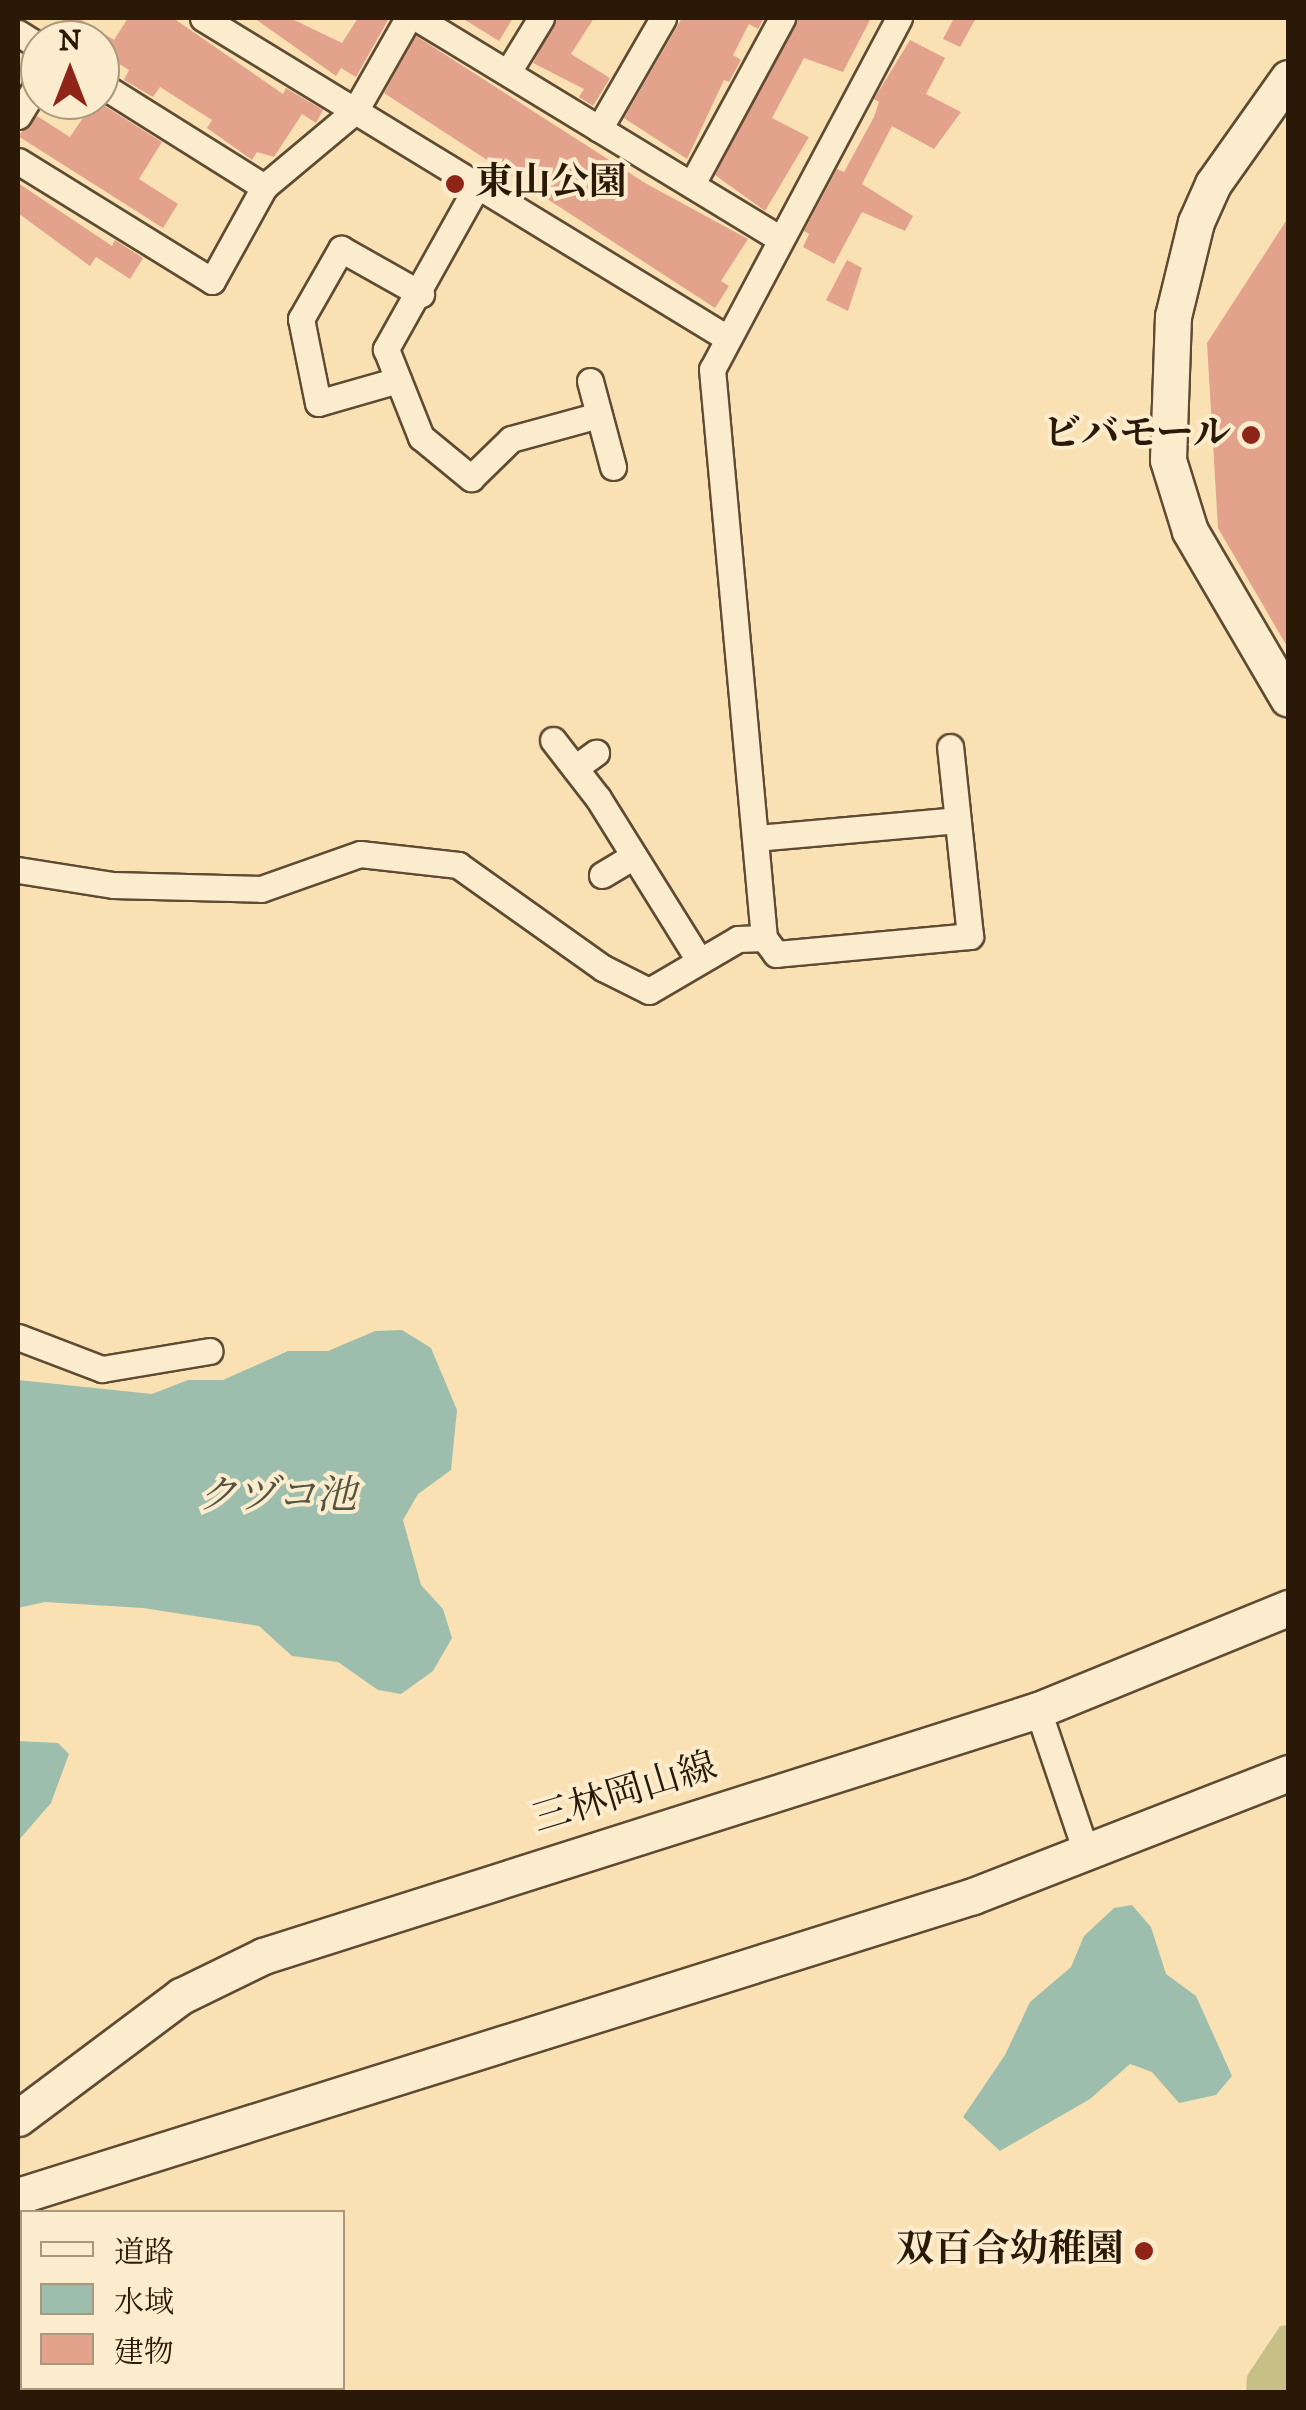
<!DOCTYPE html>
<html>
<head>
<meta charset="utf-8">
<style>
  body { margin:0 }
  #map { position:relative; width:1306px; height:2410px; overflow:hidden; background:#f9e1b4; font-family:"IM FELL DW Pica","Noto Serif JP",serif }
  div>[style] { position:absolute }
  .green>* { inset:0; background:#c6c087 }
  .water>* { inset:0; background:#9ebead }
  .building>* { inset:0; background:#e3a28b }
  .roads { filter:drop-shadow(2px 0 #5e4b32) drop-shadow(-2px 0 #5e4b32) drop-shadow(0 2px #5e4b32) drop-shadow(0 -2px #5e4b32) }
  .street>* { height:25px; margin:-12.5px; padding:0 12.5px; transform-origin:12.5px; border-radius:12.5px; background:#fbecce }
  .secondary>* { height:35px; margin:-17.5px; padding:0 17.5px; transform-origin:17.5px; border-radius:17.5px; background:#fbecce }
  .dots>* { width:28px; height:28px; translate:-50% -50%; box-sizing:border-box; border:5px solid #fbecce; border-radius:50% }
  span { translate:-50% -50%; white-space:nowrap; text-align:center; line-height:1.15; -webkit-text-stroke:8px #fbecce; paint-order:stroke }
  .poi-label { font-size:38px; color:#2b1907; font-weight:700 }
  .left { translate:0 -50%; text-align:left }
  .right { translate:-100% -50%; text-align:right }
  .street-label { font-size:38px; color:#2b1907 }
  .water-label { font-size:40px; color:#535341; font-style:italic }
  .frame { position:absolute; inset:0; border:20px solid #2b1907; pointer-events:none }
  .legend { position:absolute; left:20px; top:2210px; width:325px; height:180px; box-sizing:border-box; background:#fbecce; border:2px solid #a8987e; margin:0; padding:12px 18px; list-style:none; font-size:30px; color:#2b1907 }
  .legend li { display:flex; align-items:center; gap:20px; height:50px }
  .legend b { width:50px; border:2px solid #a8987e }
  .north { position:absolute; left:20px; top:20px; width:100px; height:100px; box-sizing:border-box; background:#fbecce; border:2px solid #a8987e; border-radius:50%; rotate:0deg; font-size:28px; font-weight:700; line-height:40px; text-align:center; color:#2b1907 }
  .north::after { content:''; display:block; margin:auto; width:35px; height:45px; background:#8f2418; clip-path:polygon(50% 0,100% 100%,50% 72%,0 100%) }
</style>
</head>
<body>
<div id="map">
  <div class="green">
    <i style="clip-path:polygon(1288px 2325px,1288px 2392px,1246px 2392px,1247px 2376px,1280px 2326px)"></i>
  </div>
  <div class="water">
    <i style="clip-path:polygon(402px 1330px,431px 1348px,457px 1410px,451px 1470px,418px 1494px,403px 1520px,421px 1585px,443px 1609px,452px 1638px,433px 1671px,401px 1694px,378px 1690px,338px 1662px,292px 1656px,259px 1626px,143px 1608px,45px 1602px,18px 1608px,18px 1380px,152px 1394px,188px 1380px,223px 1380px,288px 1351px,328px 1351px,375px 1331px)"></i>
    <i style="clip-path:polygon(18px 1741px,58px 1743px,69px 1754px,51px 1803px,18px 1841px)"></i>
    <i style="clip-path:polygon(1132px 1905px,1151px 1927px,1166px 1974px,1196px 1996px,1232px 2076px,1216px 2095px,1179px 2103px,1152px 2072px,1130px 2064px,1090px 2099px,1000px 2151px,963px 2117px,1005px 2055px,1030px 2002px,1071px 1967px,1084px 1936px,1114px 1908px)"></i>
  </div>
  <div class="building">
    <i style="clip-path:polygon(64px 18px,78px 18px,114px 40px,128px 18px,173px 18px,283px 94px,286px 88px,323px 110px,316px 123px,302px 114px,274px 157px,257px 152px,252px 160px,207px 128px,212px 120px,160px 87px,153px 97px,124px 80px,129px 70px,100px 52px,100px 40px,72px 40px,56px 30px)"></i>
    <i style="clip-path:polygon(254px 18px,290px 18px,342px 43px,358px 18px,388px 20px,356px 77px,341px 68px,336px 76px)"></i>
    <i style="clip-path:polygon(462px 18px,513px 18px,499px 41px)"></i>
    <i style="clip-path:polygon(557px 18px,594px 18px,571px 54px,610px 78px,593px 106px,579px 97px,584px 89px,533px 63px)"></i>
    <i style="clip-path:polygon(682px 18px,764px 18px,758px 29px,749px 24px,733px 55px,741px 60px,729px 82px,724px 80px,687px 159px,624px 118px)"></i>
    <i style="clip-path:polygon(798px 18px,871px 18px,843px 72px,804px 58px,772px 118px,809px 137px,765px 211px,715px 175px)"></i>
    <i style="clip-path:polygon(954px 18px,976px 18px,960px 47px,943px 39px)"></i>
    <i style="clip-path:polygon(416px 36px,645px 183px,748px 239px,721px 281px,729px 286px,715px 308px,384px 93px)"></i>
    <i style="clip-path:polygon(910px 40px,945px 58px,926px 94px,961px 112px,934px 149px,892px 126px,862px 184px,913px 216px,905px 231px,862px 212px,834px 264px,803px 247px,809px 234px,804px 231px,837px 169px,844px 172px,874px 117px,879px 102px,874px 99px)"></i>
    <i style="clip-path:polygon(95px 100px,162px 142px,139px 179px,178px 204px,163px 228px,18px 136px,37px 116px,70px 137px)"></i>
    <i style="clip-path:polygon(18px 183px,112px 246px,115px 240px,143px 258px,130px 279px,96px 257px,90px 266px,18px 213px)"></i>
    <i style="clip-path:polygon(1288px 218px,1288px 648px,1218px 528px,1207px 343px)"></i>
    <i style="clip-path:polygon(847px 260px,862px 268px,848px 311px,826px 300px)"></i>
  </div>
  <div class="roads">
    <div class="street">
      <i style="left:203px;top:18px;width:610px;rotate:31.4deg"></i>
      <i style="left:417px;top:18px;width:421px;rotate:31.3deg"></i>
      <i style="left:899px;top:18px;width:398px;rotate:118deg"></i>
      <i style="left:712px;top:369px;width:571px;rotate:84.78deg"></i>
      <i style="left:764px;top:938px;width:20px;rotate:53deg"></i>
      <i style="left:776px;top:954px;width:195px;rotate:-5.3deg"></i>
      <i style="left:970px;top:936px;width:190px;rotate:-96deg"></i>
      <i style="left:18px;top:33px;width:26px;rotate:32deg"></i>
      <i style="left:508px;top:72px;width:63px;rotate:-58.6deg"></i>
      <i style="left:100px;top:84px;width:194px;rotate:32.1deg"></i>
      <i style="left:264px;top:187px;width:119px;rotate:-39.9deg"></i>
      <i style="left:355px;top:111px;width:107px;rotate:-60.3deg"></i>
      <i style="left:18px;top:116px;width:42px;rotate:-58.6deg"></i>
      <i style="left:599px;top:129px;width:128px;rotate:-60deg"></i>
      <i style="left:18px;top:161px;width:228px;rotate:31.7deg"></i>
      <i style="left:212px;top:281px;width:107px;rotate:-61deg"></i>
      <i style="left:692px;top:184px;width:189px;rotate:-61.5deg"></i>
      <i style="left:477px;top:186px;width:187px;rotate:119.2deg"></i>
      <i style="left:386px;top:349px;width:95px;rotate:68.3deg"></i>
      <i style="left:421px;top:437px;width:65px;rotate:39.4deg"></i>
      <i style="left:471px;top:478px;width:56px;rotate:-44.3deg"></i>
      <i style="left:511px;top:439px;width:91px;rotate:-15.3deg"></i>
      <i style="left:398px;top:380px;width:83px;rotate:164deg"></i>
      <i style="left:318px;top:403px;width:86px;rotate:-101.4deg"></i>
      <i style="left:301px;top:319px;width:81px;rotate:-60.3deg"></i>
      <i style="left:341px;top:249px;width:92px;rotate:29.4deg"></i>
      <i style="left:590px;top:381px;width:89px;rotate:75deg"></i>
      <i style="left:553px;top:740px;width:73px;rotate:52.2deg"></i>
      <i style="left:598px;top:798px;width:191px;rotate:58.1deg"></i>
      <i style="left:575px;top:768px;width:26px;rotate:-36deg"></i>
      <i style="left:756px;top:838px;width:202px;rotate:-5.1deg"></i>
      <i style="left:18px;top:870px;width:96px;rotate:9deg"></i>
      <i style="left:113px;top:885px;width:148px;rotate:1.5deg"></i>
      <i style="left:261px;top:889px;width:105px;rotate:-19.5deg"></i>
      <i style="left:360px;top:854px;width:99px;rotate:6.4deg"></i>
      <i style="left:458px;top:865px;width:178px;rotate:35.4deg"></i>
      <i style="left:603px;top:968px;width:51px;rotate:26.6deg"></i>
      <i style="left:649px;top:991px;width:103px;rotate:-30.3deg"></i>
      <i style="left:738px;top:939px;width:26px;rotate:-2deg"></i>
      <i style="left:602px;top:875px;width:37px;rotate:-31deg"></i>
      <i style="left:18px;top:1337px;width:90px;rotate:20.9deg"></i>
      <i style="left:102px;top:1369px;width:109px;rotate:-9.5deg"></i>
      <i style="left:1038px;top:1710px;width:153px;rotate:71.3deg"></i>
    </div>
    <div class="secondary">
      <i style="left:1288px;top:78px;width:130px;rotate:125.3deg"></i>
      <i style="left:1213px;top:184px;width:42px;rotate:114.1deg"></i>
      <i style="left:1196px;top:222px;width:97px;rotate:103.7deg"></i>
      <i style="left:1173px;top:316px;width:144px;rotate:92deg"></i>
      <i style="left:1168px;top:460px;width:74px;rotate:72.8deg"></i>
      <i style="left:1190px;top:531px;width:194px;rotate:59.7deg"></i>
      <i style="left:18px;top:2118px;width:204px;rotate:-36.8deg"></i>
      <i style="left:181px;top:1996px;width:91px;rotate:-26deg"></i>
      <i style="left:263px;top:1956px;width:813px;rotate:-17.61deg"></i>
      <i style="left:1038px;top:1710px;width:270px;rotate:-22.2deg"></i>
      <i style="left:18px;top:2196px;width:1001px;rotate:-17.44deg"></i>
      <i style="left:973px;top:1896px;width:338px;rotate:-21.3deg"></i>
    </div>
  </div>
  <div class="dots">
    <i style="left:455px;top:184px;background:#8f2418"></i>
    <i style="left:1251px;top:435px;background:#8f2418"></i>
    <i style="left:1144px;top:2251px;background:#8f2418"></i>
  </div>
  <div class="poi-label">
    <span class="left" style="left:475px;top:184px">東山公園</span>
    <span class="right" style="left:1231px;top:435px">ビバモール</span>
    <span class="right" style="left:1124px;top:2251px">双百合幼稚園</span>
  </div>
  <div class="street-label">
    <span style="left:625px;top:1794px;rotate:-17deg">三林岡山線</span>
  </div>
  <div class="water-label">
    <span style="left:277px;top:1497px">クヅコ池</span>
  </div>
  <div class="frame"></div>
  <ul class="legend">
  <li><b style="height:12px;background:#fbecce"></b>道路</li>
  <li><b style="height:28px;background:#9ebead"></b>水域</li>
  <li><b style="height:28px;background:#e3a28b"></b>建物</li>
  </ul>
  <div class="north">N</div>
</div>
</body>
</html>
